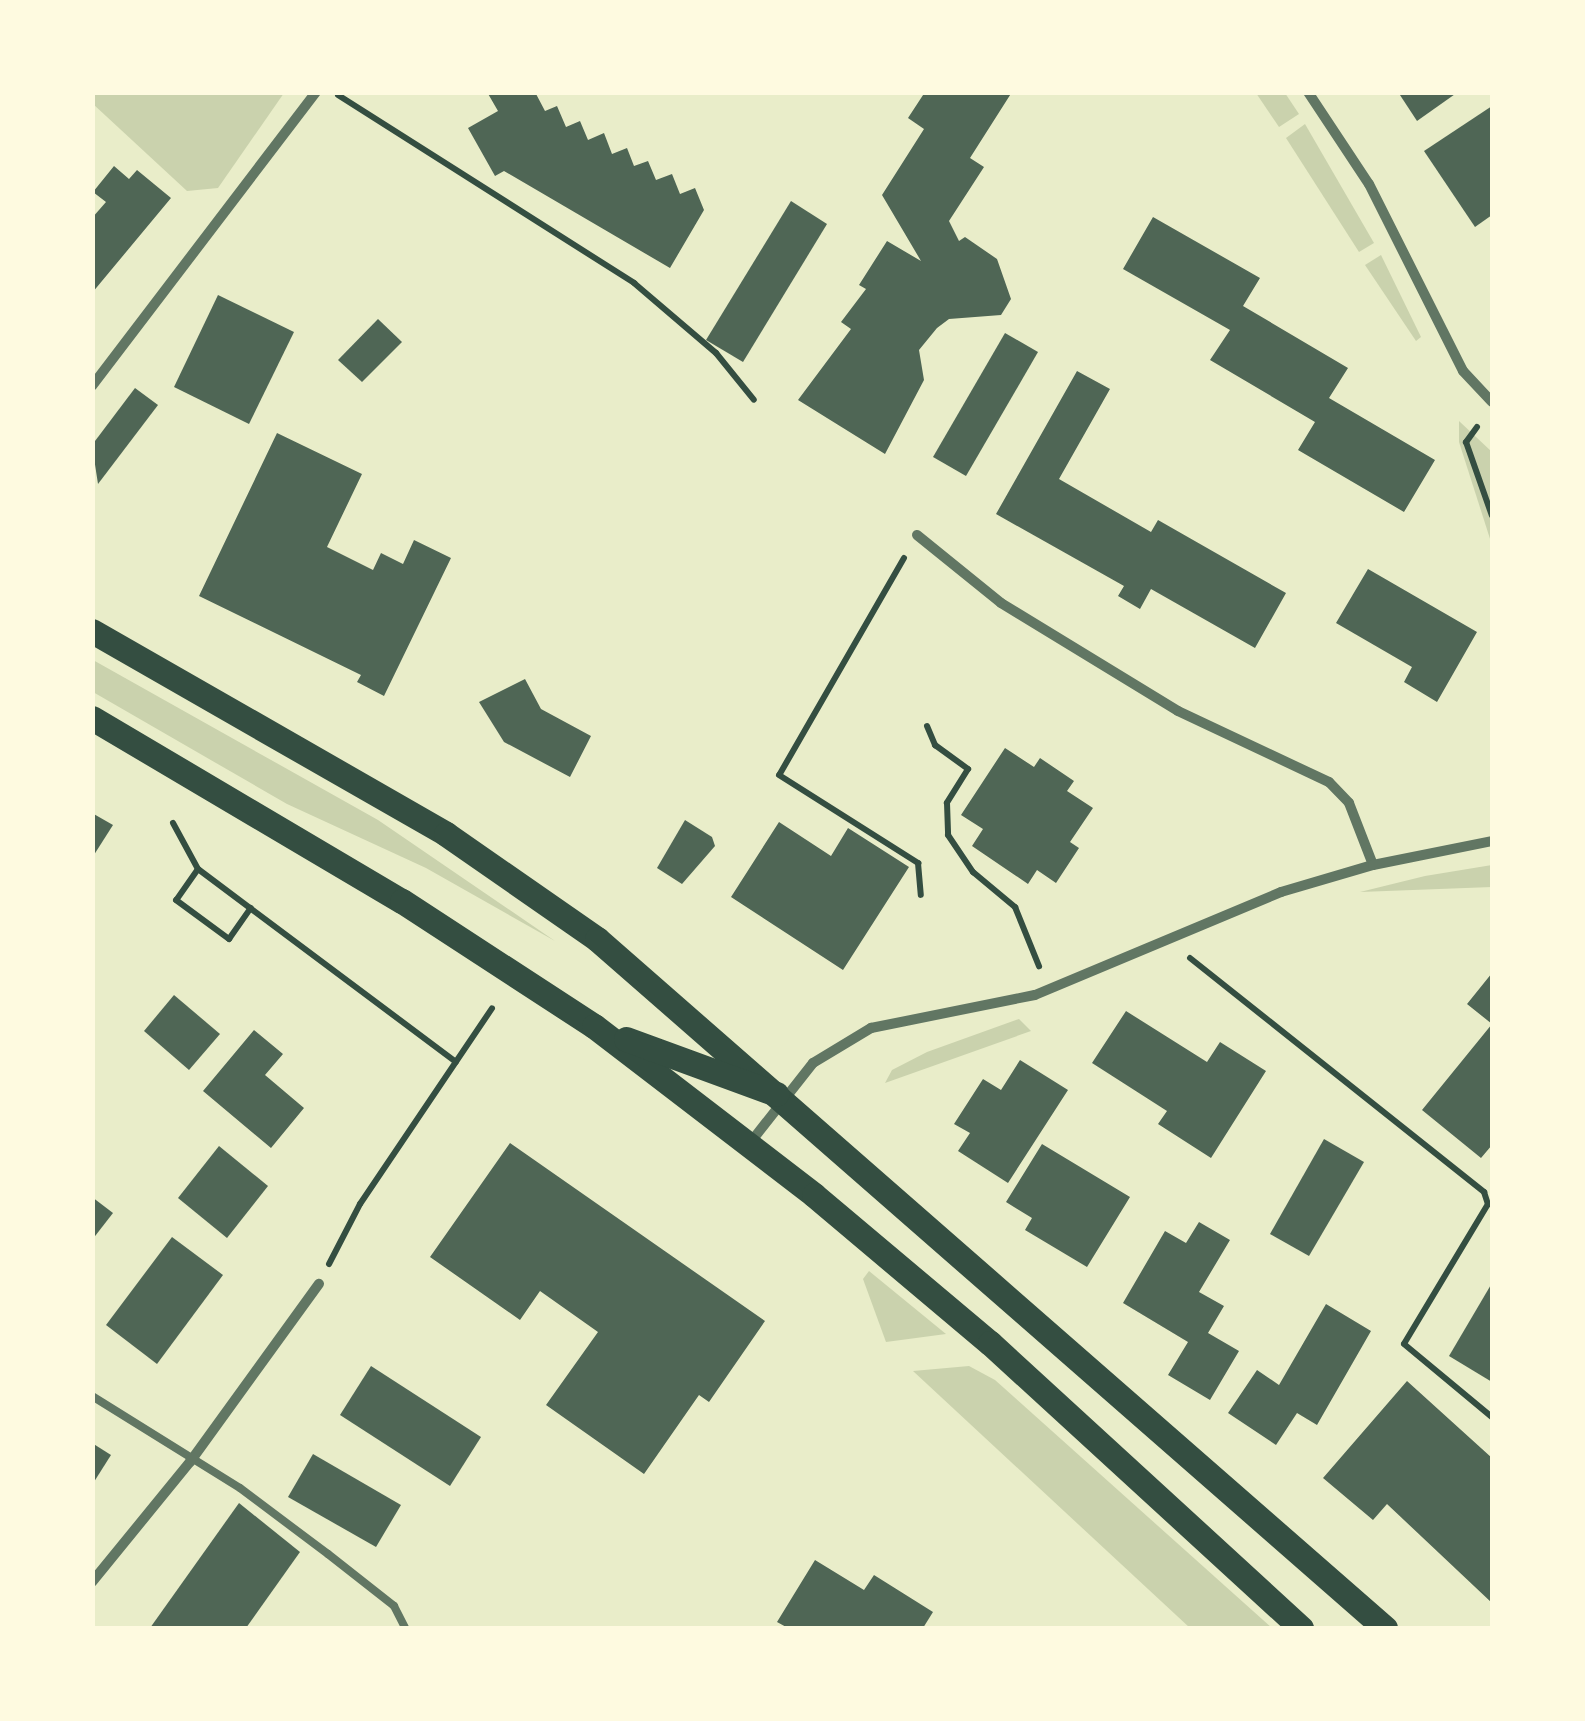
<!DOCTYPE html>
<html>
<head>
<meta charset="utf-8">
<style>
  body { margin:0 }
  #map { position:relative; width:1585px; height:1721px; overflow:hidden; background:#e9edc9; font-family:Jost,sans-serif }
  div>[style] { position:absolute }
  .green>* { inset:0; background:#cad2ad }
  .building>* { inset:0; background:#4f6655 }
  .path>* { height:6px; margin:-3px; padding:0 3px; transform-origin:3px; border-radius:3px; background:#344e41 }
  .service>* { height:8px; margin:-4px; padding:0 4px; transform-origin:4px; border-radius:4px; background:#617663 }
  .minor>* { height:10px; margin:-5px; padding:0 5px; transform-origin:5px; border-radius:5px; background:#617663 }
  .primary>* { height:25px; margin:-12.5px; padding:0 12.5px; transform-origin:12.5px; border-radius:12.5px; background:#344e41 }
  span { translate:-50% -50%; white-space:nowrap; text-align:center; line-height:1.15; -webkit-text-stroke:10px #fefae0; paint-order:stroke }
  .frame { position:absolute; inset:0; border:95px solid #fefae0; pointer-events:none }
</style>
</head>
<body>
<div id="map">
  <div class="green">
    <i style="clip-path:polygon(93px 92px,284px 92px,284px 93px,218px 188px,187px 191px,93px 104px)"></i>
    <i style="clip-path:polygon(1256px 93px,1285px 93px,1299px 114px,1279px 127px)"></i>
    <i style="clip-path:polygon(1305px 124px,1374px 243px,1359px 252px,1286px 138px)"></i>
    <i style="clip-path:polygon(1381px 255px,1421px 337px,1416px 341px,1365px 265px)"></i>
    <i style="clip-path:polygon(1459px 421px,1492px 452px,1492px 545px,1459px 442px)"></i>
    <i style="clip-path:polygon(93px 660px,378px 820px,555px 941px,426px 868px,287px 804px,93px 692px)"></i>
    <i style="clip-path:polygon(1492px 865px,1492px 887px,1360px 892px,1425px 876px)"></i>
    <i style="clip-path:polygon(1019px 1019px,1031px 1031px,885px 1083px,892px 1070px,927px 1052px)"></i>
    <i style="clip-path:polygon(869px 1271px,946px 1334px,886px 1342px,863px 1279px)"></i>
    <i style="clip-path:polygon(969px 1366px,995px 1380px,1272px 1628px,1190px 1628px,913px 1371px)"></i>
  </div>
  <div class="building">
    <i style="clip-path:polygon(487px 92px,535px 92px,545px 111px,557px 106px,566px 127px,580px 121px,588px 140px,604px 133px,612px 154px,627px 148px,634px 166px,648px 161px,656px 180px,672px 174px,680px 194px,695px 188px,704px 210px,670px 268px,504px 171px,495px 176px,468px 128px,498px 111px)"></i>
    <i style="clip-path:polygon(925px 92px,1012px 92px,970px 158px,984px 167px,949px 221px,959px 241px,965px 237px,997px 259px,1011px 299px,1001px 315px,949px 319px,937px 328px,919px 350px,924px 380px,885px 454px,798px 400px,851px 329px,841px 322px,866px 289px,859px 285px,887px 241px,921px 261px,882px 195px,924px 129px,908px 118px)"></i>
    <i style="clip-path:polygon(1398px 92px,1458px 92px,1417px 121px)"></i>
    <i style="clip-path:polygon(1492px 106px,1492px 215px,1475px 227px,1424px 151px)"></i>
    <i style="clip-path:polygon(114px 166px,129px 179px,137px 170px,171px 198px,92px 293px,92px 218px,106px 202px,93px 192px)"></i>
    <i style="clip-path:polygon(791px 201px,827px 224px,743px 362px,706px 340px)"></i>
    <i style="clip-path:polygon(1153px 217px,1260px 278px,1243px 306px,1348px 368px,1329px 398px,1435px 460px,1404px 512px,1298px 450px,1315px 422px,1210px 360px,1230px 330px,1123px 269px)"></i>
    <i style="clip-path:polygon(218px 295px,294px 332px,249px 424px,174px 387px)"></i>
    <i style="clip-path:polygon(378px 319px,402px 342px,362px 382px,338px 360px)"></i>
    <i style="clip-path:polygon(1005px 333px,1038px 352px,966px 476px,933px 457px)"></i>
    <i style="clip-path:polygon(1077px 371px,1110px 389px,1059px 479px,1151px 532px,1158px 520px,1286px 593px,1255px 648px,1151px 589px,1140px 609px,1118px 596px,1124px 586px,996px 514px)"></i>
    <i style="clip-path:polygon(135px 388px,158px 405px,98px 484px,92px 445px)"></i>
    <i style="clip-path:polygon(277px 433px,362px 474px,327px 547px,373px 570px,381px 553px,403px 564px,414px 540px,451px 558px,384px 696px,357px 682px,361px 675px,199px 596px)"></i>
    <i style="clip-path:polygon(1368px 569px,1477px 632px,1437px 702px,1404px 682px,1412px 667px,1336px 623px)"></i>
    <i style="clip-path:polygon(525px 679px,541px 709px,591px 736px,570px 777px,504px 742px,479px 702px)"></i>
    <i style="clip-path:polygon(1005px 748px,1034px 767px,1040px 758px,1074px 781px,1067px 791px,1093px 808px,1070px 842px,1079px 848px,1056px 883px,1037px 870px,1028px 884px,972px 846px,983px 829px,961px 815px)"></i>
    <i style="clip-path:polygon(92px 813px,113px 825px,92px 858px)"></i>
    <i style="clip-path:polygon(685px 820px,712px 837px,715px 846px,682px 884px,657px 868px)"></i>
    <i style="clip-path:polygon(779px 822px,831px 856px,848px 828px,909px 867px,843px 970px,731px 897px)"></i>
    <i style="clip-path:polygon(1492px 973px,1492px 1145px,1481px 1158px,1422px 1110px,1492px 1024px,1467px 1004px)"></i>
    <i style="clip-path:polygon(174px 995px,220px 1034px,189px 1070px,144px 1031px)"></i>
    <i style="clip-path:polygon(1126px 1011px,1207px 1062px,1220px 1042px,1266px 1071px,1211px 1158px,1158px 1124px,1167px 1111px,1092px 1063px)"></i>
    <i style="clip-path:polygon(254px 1030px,283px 1054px,265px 1075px,304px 1108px,271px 1148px,203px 1091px)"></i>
    <i style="clip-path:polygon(1020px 1060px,1068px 1090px,1008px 1183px,958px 1151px,970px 1133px,954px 1124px,983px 1079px,1001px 1090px)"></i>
    <i style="clip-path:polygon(1324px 1139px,1364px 1162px,1309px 1256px,1270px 1234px)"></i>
    <i style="clip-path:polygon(510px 1143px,765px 1321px,709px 1402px,699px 1395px,644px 1474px,546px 1405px,598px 1332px,540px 1291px,520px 1320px,430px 1257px)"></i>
    <i style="clip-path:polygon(1042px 1144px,1130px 1197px,1087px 1267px,1025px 1230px,1032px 1218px,1006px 1202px)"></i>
    <i style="clip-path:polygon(219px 1146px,268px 1186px,227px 1238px,178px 1198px)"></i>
    <i style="clip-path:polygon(92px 1197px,113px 1213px,92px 1240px)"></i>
    <i style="clip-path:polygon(1199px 1222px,1230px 1240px,1199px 1292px,1224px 1306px,1208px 1333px,1239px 1351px,1210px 1400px,1168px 1375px,1188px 1342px,1123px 1303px,1165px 1231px,1186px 1243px)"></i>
    <i style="clip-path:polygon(172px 1237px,223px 1275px,157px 1364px,106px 1325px)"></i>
    <i style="clip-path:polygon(1492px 1283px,1492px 1382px,1449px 1356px)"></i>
    <i style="clip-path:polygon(1326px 1304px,1371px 1331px,1317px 1425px,1297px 1413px,1276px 1445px,1228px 1413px,1257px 1370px,1279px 1385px)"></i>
    <i style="clip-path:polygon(371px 1366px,481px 1437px,450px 1486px,340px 1415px)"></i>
    <i style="clip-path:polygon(1407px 1381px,1492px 1458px,1492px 1603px,1387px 1504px,1373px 1520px,1323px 1478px)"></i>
    <i style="clip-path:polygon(92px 1443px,111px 1455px,92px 1485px)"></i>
    <i style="clip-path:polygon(313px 1454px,401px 1505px,376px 1547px,288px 1497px)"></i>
    <i style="clip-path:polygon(239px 1503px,300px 1552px,246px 1628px,150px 1628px)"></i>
    <i style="clip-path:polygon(815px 1560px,864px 1590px,874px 1575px,933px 1612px,923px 1628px,788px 1628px,777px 1622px)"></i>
  </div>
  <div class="path">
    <i style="left:338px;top:95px;width:351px;rotate:32.4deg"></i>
    <i style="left:634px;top:283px;width:108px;rotate:40.5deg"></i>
    <i style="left:716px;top:353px;width:60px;rotate:51deg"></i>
    <i style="left:1477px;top:427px;width:19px;rotate:126deg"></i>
    <i style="left:1466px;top:442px;width:78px;rotate:70.6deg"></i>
    <i style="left:904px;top:558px;width:250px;rotate:119.9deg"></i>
    <i style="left:779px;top:775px;width:165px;rotate:32.3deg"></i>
    <i style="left:918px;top:863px;width:32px;rotate:85deg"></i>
    <i style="left:927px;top:726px;width:21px;rotate:67deg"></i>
    <i style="left:935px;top:745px;width:41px;rotate:36deg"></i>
    <i style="left:968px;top:769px;width:40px;rotate:122deg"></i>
    <i style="left:947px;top:803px;width:32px;rotate:88deg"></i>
    <i style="left:948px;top:835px;width:45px;rotate:56deg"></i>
    <i style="left:973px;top:872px;width:55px;rotate:39.8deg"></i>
    <i style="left:1015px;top:907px;width:64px;rotate:67.9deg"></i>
    <i style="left:173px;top:823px;width:52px;rotate:61.5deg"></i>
    <i style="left:198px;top:869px;width:322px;rotate:36.8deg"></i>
    <i style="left:198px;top:869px;width:38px;rotate:125deg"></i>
    <i style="left:176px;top:900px;width:66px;rotate:36.3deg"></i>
    <i style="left:229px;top:939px;width:38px;rotate:-55deg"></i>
    <i style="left:1190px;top:958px;width:376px;rotate:38.5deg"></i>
    <i style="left:1484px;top:1192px;width:13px;rotate:72deg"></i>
    <i style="left:1488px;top:1204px;width:163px;rotate:121deg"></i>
    <i style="left:1404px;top:1344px;width:114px;rotate:39.7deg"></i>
    <i style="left:329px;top:1264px;width:68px;rotate:-62.7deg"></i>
    <i style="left:360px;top:1204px;width:236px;rotate:-56deg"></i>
  </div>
  <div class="service">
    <i style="left:92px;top:1396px;width:174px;rotate:31.9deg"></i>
    <i style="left:240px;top:1488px;width:110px;rotate:36.9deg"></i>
    <i style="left:328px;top:1554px;width:84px;rotate:38.2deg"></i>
    <i style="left:394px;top:1606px;width:25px;rotate:63deg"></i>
  </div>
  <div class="minor">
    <i style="left:1308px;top:92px;width:110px;rotate:56.5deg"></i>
    <i style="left:1369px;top:184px;width:209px;rotate:63.3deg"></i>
    <i style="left:1463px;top:371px;width:42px;rotate:46.9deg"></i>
    <i style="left:92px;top:386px;width:370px;rotate:-52.7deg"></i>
    <i style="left:917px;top:535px;width:108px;rotate:39deg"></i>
    <i style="left:1001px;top:603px;width:207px;rotate:31.4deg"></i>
    <i style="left:1178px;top:711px;width:167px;rotate:25.2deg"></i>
    <i style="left:1329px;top:782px;width:29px;rotate:46deg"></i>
    <i style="left:1349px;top:803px;width:66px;rotate:68.8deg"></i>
    <i style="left:750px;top:1143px;width:102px;rotate:-51.8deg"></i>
    <i style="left:813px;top:1063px;width:68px;rotate:-31.1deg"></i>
    <i style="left:871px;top:1028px;width:167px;rotate:-11.4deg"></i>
    <i style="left:1035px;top:995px;width:267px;rotate:-22.7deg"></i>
    <i style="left:1281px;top:892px;width:96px;rotate:-16.4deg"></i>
    <i style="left:1373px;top:865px;width:121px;rotate:-11.4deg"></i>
    <i style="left:92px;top:1582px;width:155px;rotate:-50.8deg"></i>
    <i style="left:190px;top:1462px;width:220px;rotate:-54.1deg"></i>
  </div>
  <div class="primary">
    <i style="left:92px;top:631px;width:408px;rotate:29.8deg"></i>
    <i style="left:446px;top:834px;width:184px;rotate:34.8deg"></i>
    <i style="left:597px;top:939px;width:1047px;rotate:41.17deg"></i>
    <i style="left:92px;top:718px;width:360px;rotate:30.6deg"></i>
    <i style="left:402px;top:901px;width:229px;rotate:33.1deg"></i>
    <i style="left:594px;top:1026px;width:277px;rotate:37.5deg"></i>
    <i style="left:814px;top:1195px;width:230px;rotate:40.1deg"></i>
    <i style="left:990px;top:1343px;width:422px;rotate:42.5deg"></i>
    <i style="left:626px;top:1039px;width:160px;rotate:20.1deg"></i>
  </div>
  <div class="frame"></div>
</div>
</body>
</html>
